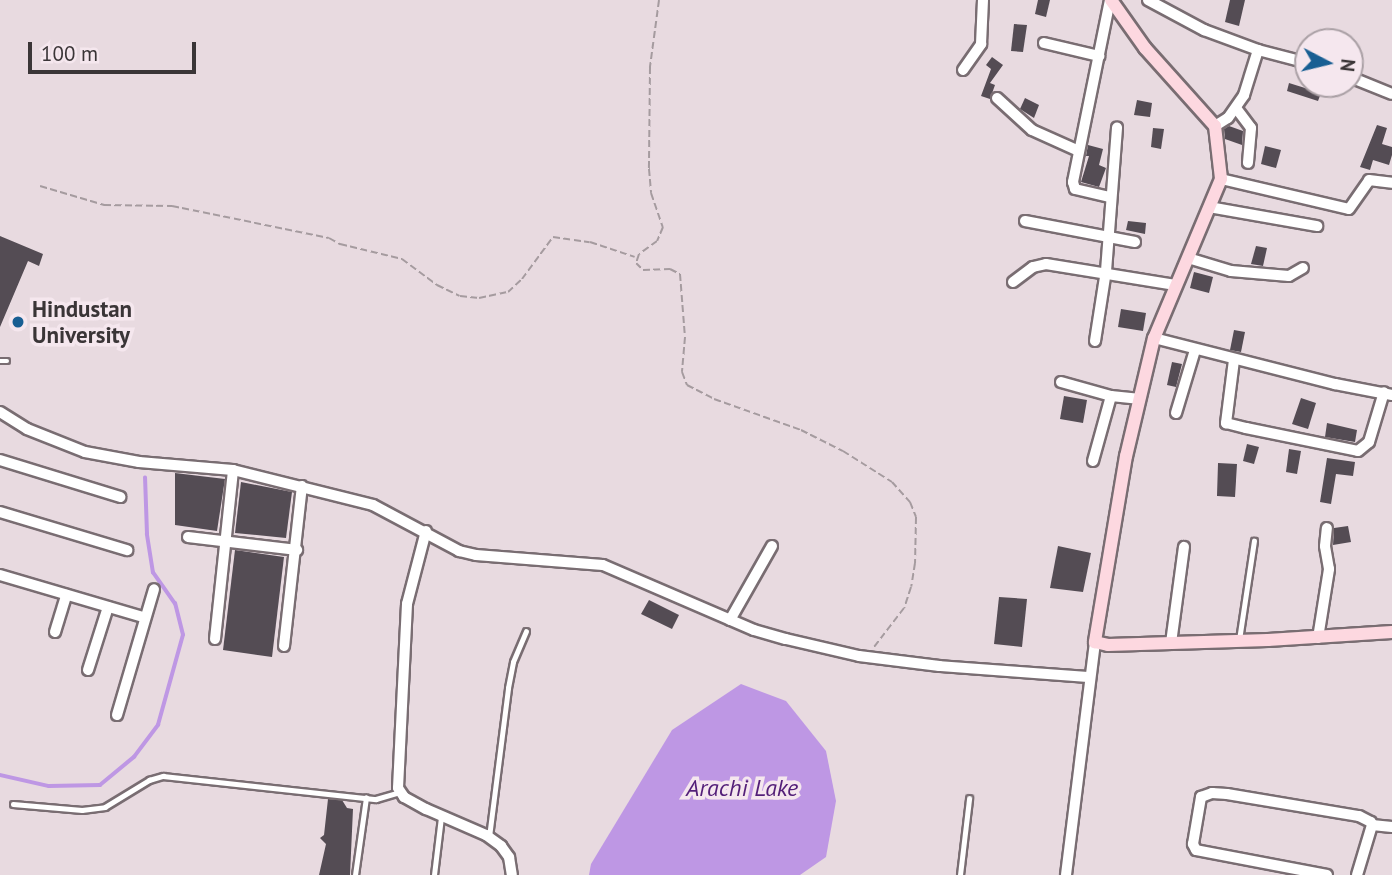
<!DOCTYPE html>
<html>
<head>
<meta charset="utf-8">
<style>
  body { margin:0 }
  #map { position:relative; width:1392px; height:875px; overflow:hidden; background:#e8dae0; font-family:"PT Sans",sans-serif }
  div>[style] { position:absolute }
  .water>* { inset:0; background:#be97e4 }
  .stream>* { height:3.5px; margin:-1.75px; padding:0 1.75px; transform-origin:1.75px; border-radius:1.75px; background:#be97e4 }
  .building>* { inset:0; background:#544c54 }
  .path>* { height:2px; margin-top:-1px; transform-origin:0; background:repeating-linear-gradient(90deg,#a59b9f 0 7px,transparent 0 10.5px) }
  .roads { filter:drop-shadow(2px 0 #796d72) drop-shadow(-2px 0 #796d72) drop-shadow(0 2px #796d72) drop-shadow(0 -2px #796d72) }
  .lane>* { height:4.5px; margin:-2.25px; padding:0 2.25px; transform-origin:2.25px; border-radius:2.25px; background:#fff }
  .street>* { height:10px; margin:-5px; padding:0 5px; transform-origin:5px; border-radius:5px; background:#fff }
  .secondary>* { height:12px; margin:-6px; padding:0 6px; transform-origin:6px; border-radius:6px; background:#fdd8e0 }
  .dots>* { width:19px; height:19px; translate:-50% -50%; box-sizing:border-box; border:4px solid #f5e7ee; border-radius:50% }
  span { translate:-50% -50%; white-space:nowrap; text-align:center; line-height:1.15; -webkit-text-stroke:7px #f5e7ee; paint-order:stroke }
  .poi-label { font-size:23px; color:#3a3537; font-weight:700 }
  .left { translate:0 -50%; text-align:left }
  .water-label { font-size:24px; color:#531f78; font-style:italic }
  .north { position:absolute; left:1294px; top:28px; width:70px; height:70px; box-sizing:border-box; background:#f5e7ee; border:2px solid #aaa0a5; border-radius:50%; rotate:97deg; font-size:19px; font-weight:700; line-height:28px; text-align:center; color:#3a3537 }
  .north::after { content:''; display:block; margin:auto; width:24px; height:32px; background:#185f93; clip-path:polygon(50% 0,100% 100%,50% 72%,0 100%) }
  .scale { position:absolute; left:28px; top:42px; width:168px; height:32px; box-sizing:border-box; border:4px solid #3a3537; border-top:0; padding-left:9px; font-size:21px; line-height:24px; white-space:nowrap; color:#3a3537; -webkit-text-stroke:5px #f5e7ee; paint-order:stroke }
</style>
</head>
<body>
<div id="map">
  <div class="water">
    <i style="clip-path:polygon(741px 684px,786px 701px,826px 751px,836px 801px,826px 857px,800px 875px,589px 875px,591px 864px,672px 730px)"></i>
  </div>
  <div class="stream">
    <i style="left:0;top:775px;width:50px;rotate:12.7deg"></i>
    <i style="left:49px;top:786px;width:51px;rotate:-1.1deg"></i>
    <i style="left:100px;top:785px;width:44px;rotate:-39.5deg"></i>
    <i style="left:134px;top:757px;width:40px;rotate:-53deg"></i>
    <i style="left:158px;top:725px;width:93px;rotate:-74.5deg"></i>
    <i style="left:183px;top:635px;width:32px;rotate:-104deg"></i>
    <i style="left:175px;top:604px;width:38px;rotate:-125deg"></i>
    <i style="left:153px;top:573px;width:39px;rotate:-99deg"></i>
    <i style="left:147px;top:534px;width:56px;rotate:-92deg"></i>
  </div>
  <div class="building">
    <i style="clip-path:polygon(1038px 0,1050px 0,1046px 17px,1035px 14px)"></i>
    <i style="clip-path:polygon(1230px 0,1245px 0,1239px 26px,1225px 22px)"></i>
    <i style="clip-path:polygon(1014px 24px,1027px 25px,1023px 52px,1011px 51px)"></i>
    <i style="clip-path:polygon(992px 57px,1003px 65px,990px 83px,995px 85px,990px 99px,981px 96px,991px 69px,986px 65px)"></i>
    <i style="clip-path:polygon(1289px 83px,1321px 93px,1318px 101px,1287px 91px)"></i>
    <i style="clip-path:polygon(1025px 98px,1039px 105px,1034px 118px,1020px 109px)"></i>
    <i style="clip-path:polygon(1137px 100px,1152px 103px,1150px 117px,1134px 115px)"></i>
    <i style="clip-path:polygon(1377px 125px,1387px 128px,1382px 144px,1392px 147px,1392px 155px,1389px 165px,1373px 160px,1370px 170px,1360px 167px)"></i>
    <i style="clip-path:polygon(1229px 126px,1243px 131px,1242px 145px,1225px 139px,1224px 129px)"></i>
    <i style="clip-path:polygon(1153px 128px,1164px 129px,1161px 149px,1151px 147px)"></i>
    <i style="clip-path:polygon(1088px 145px,1103px 149px,1099px 165px,1106px 168px,1099px 187px,1081px 182px,1089px 156px,1086px 156px)"></i>
    <i style="clip-path:polygon(1265px 146px,1281px 150px,1276px 168px,1261px 164px)"></i>
    <i style="clip-path:polygon(1128px 221px,1146px 223px,1145px 234px,1126px 230px)"></i>
    <i style="clip-path:polygon(0 236px,43px 254px,39px 266px,28px 261px,0 327px)"></i>
    <i style="clip-path:polygon(1256px 246px,1267px 248px,1263px 266px,1251px 264px)"></i>
    <i style="clip-path:polygon(1194px 272px,1213px 277px,1209px 293px,1190px 288px)"></i>
    <i style="clip-path:polygon(1121px 309px,1146px 313px,1143px 331px,1118px 327px)"></i>
    <i style="clip-path:polygon(1234px 330px,1245px 332px,1241px 352px,1230px 350px)"></i>
    <i style="clip-path:polygon(1172px 362px,1182px 364px,1176px 387px,1167px 385px)"></i>
    <i style="clip-path:polygon(1064px 396px,1087px 400px,1083px 423px,1060px 419px)"></i>
    <i style="clip-path:polygon(1301px 398px,1316px 403px,1308px 429px,1292px 424px)"></i>
    <i style="clip-path:polygon(1327px 423px,1357px 430px,1355px 442px,1325px 437px)"></i>
    <i style="clip-path:polygon(1247px 444px,1259px 447px,1254px 464px,1243px 461px)"></i>
    <i style="clip-path:polygon(1289px 449px,1301px 451px,1297px 474px,1286px 472px)"></i>
    <i style="clip-path:polygon(1327px 458px,1355px 462px,1353px 476px,1336px 474px,1331px 504px,1320px 502px)"></i>
    <i style="clip-path:polygon(1218px 463px,1237px 464px,1235px 497px,1217px 496px)"></i>
    <i style="clip-path:polygon(175px 473px,225px 479px,217px 531px,175px 525px)"></i>
    <i style="clip-path:polygon(241px 482px,292px 492px,286px 538px,235px 533px)"></i>
    <i style="clip-path:polygon(1348px 526px,1351px 542px,1333px 545px,1334px 528px)"></i>
    <i style="clip-path:polygon(1058px 546px,1091px 553px,1083px 592px,1050px 588px)"></i>
    <i style="clip-path:polygon(235px 550px,284px 557px,272px 657px,223px 650px)"></i>
    <i style="clip-path:polygon(999px 597px,1027px 599px,1022px 647px,994px 644px)"></i>
    <i style="clip-path:polygon(649px 600px,679px 615px,672px 629px,641px 614px)"></i>
    <i style="clip-path:polygon(328px 799px,342px 800px,347px 808px,353px 809px,350px 875px,319px 875px,326px 844px,320px 838px,324px 835px)"></i>
  </div>
  <div class="path">
    <i style="left:659px;top:0;width:68px;rotate:97.7deg"></i>
    <i style="left:650px;top:67px;width:102px;rotate:90.6deg"></i>
    <i style="left:649px;top:169px;width:24px;rotate:85deg"></i>
    <i style="left:651px;top:193px;width:36px;rotate:71deg"></i>
    <i style="left:663px;top:227px;width:15px;rotate:113deg"></i>
    <i style="left:657px;top:241px;width:22px;rotate:144deg"></i>
    <i style="left:639px;top:254px;width:9px;rotate:108deg"></i>
    <i style="left:636px;top:263px;width:10px;rotate:45deg"></i>
    <i style="left:643px;top:270px;width:27px;rotate:-2deg"></i>
    <i style="left:670px;top:269px;width:11px;rotate:27deg"></i>
    <i style="left:680px;top:274px;width:63px;rotate:85.5deg"></i>
    <i style="left:685px;top:337px;width:35px;rotate:95deg"></i>
    <i style="left:682px;top:372px;width:14px;rotate:69deg"></i>
    <i style="left:687px;top:385px;width:30px;rotate:27deg"></i>
    <i style="left:714px;top:399px;width:92px;rotate:19.6deg"></i>
    <i style="left:801px;top:430px;width:47px;rotate:26.6deg"></i>
    <i style="left:843px;top:451px;width:58px;rotate:32.3deg"></i>
    <i style="left:892px;top:482px;width:27px;rotate:48deg"></i>
    <i style="left:910px;top:502px;width:16px;rotate:68deg"></i>
    <i style="left:916px;top:517px;width:46px;rotate:91.2deg"></i>
    <i style="left:915px;top:563px;width:24px;rotate:99deg"></i>
    <i style="left:911px;top:587px;width:22px;rotate:108deg"></i>
    <i style="left:904px;top:608px;width:49px;rotate:127.6deg"></i>
    <i style="left:40px;top:186px;width:67px;rotate:16.5deg"></i>
    <i style="left:104px;top:205px;width:68px;rotate:0.8deg"></i>
    <i style="left:172px;top:206px;width:160px;rotate:11.5deg"></i>
    <i style="left:329px;top:238px;width:13px;rotate:29deg"></i>
    <i style="left:340px;top:244px;width:64px;rotate:13.6deg"></i>
    <i style="left:402px;top:259px;width:44px;rotate:36.6deg"></i>
    <i style="left:437px;top:285px;width:25px;rotate:26deg"></i>
    <i style="left:460px;top:296px;width:19px;rotate:6deg"></i>
    <i style="left:479px;top:298px;width:30px;rotate:-12deg"></i>
    <i style="left:508px;top:292px;width:19px;rotate:-43deg"></i>
    <i style="left:522px;top:279px;width:52px;rotate:-53.6deg"></i>
    <i style="left:553px;top:237px;width:37px;rotate:8deg"></i>
    <i style="left:590px;top:242px;width:47px;rotate:18.4deg"></i>
  </div>
  <div class="roads">
    <div class="lane">
      <i style="left:0;top:361px;width:7px"></i>
      <i style="left:1239px;top:640px;width:100px;rotate:-81.4deg"></i>
      <i style="left:13px;top:804px;width:69px;rotate:5deg"></i>
      <i style="left:82px;top:810px;width:23px;rotate:-7deg"></i>
      <i style="left:105px;top:807px;width:52px;rotate:-31.5deg"></i>
      <i style="left:149px;top:780px;width:15px;rotate:-16deg"></i>
      <i style="left:163px;top:776px;width:214px;rotate:6.2deg"></i>
      <i style="left:376px;top:799px;width:25px;rotate:-16deg"></i>
      <i style="left:489px;top:837px;width:150px;rotate:-82.7deg"></i>
      <i style="left:508px;top:688px;width:26px;rotate:-79deg"></i>
      <i style="left:513px;top:662px;width:33px;rotate:-67deg"></i>
      <i style="left:355px;top:875px;width:78px;rotate:-81.9deg"></i>
      <i style="left:434px;top:875px;width:58px;rotate:-83.1deg"></i>
      <i style="left:960px;top:875px;width:77px;rotate:-83.2deg"></i>
    </div>
    <div class="street">
      <i style="left:1110px;top:0;width:186px;rotate:101.5deg"></i>
      <i style="left:1073px;top:182px;width:7px;rotate:74deg"></i>
      <i style="left:1075px;top:189px;width:36px;rotate:13deg"></i>
      <i style="left:1148px;top:0;width:64px;rotate:28.2deg"></i>
      <i style="left:1204px;top:30px;width:58px;rotate:20.3deg"></i>
      <i style="left:1258px;top:50px;width:52px;rotate:14.6deg"></i>
      <i style="left:1044px;top:43px;width:57px;rotate:13.3deg"></i>
      <i style="left:963px;top:70px;width:32px;rotate:-55deg"></i>
      <i style="left:981px;top:44px;width:44px;rotate:-87.4deg"></i>
      <i style="left:1350px;top:77px;width:45px;rotate:22deg"></i>
      <i style="left:997px;top:98px;width:47px;rotate:42.4deg"></i>
      <i style="left:1032px;top:130px;width:51px;rotate:24.1deg"></i>
      <i style="left:1236px;top:108px;width:25px;rotate:53deg"></i>
      <i style="left:1251px;top:128px;width:35px;rotate:95deg"></i>
      <i style="left:1215px;top:126px;width:15px;rotate:-32deg"></i>
      <i style="left:1228px;top:118px;width:28px;rotate:-55deg"></i>
      <i style="left:1244px;top:95px;width:47px;rotate:-72.7deg"></i>
      <i style="left:1221px;top:179px;width:131px;rotate:13.2deg"></i>
      <i style="left:1349px;top:209px;width:35px;rotate:-55deg"></i>
      <i style="left:1369px;top:180px;width:23px;rotate:7deg"></i>
      <i style="left:1209px;top:207px;width:110px;rotate:10deg"></i>
      <i style="left:1025px;top:221px;width:112px;rotate:10.8deg"></i>
      <i style="left:1188px;top:258px;width:45px;rotate:16.8deg"></i>
      <i style="left:1231px;top:271px;width:58px;rotate:4.9deg"></i>
      <i style="left:1289px;top:276px;width:16px;rotate:-30deg"></i>
      <i style="left:1013px;top:282px;width:25px;rotate:-37deg"></i>
      <i style="left:1033px;top:267px;width:13px;rotate:-13deg"></i>
      <i style="left:1046px;top:264px;width:131px;rotate:9.2deg"></i>
      <i style="left:1154px;top:338px;width:187px;rotate:14.3deg"></i>
      <i style="left:1335px;top:384px;width:58px;rotate:10.9deg"></i>
      <i style="left:1095px;top:341px;width:71px;rotate:-81.1deg"></i>
      <i style="left:1106px;top:271px;width:144px;rotate:-85.6deg"></i>
      <i style="left:1234px;top:360px;width:64px;rotate:97.2deg"></i>
      <i style="left:1226px;top:423px;width:21px;rotate:14deg"></i>
      <i style="left:1246px;top:428px;width:114px;rotate:11.6deg"></i>
      <i style="left:1358px;top:451px;width:14px;rotate:-39deg"></i>
      <i style="left:1369px;top:442px;width:52px;rotate:-73.3deg"></i>
      <i style="left:1061px;top:382px;width:52px;rotate:15.6deg"></i>
      <i style="left:1111px;top:396px;width:27px;rotate:6deg"></i>
      <i style="left:0;top:412px;width:32px;rotate:32deg"></i>
      <i style="left:27px;top:429px;width:62px;rotate:21.6deg"></i>
      <i style="left:85px;top:452px;width:55px;rotate:10.5deg"></i>
      <i style="left:139px;top:462px;width:94px;rotate:4.9deg"></i>
      <i style="left:233px;top:470px;width:144px;rotate:14deg"></i>
      <i style="left:373px;top:505px;width:98px;rotate:28.1deg"></i>
      <i style="left:459px;top:551px;width:17px;rotate:13deg"></i>
      <i style="left:476px;top:555px;width:127px;rotate:4.5deg"></i>
      <i style="left:603px;top:565px;width:164px;rotate:23.3deg"></i>
      <i style="left:754px;top:630px;width:33px;rotate:16deg"></i>
      <i style="left:786px;top:639px;width:75px;rotate:13.1deg"></i>
      <i style="left:859px;top:656px;width:81px;rotate:7.1deg"></i>
      <i style="left:939px;top:666px;width:151px;rotate:4.2deg"></i>
      <i style="left:1176px;top:413px;width:66px;rotate:-73.2deg"></i>
      <i style="left:0;top:460px;width:126px;rotate:17.1deg"></i>
      <i style="left:1093px;top:461px;width:67px;rotate:-74.5deg"></i>
      <i style="left:0;top:512px;width:133px;rotate:16.7deg"></i>
      <i style="left:426px;top:531px;width:75px;rotate:104.6deg"></i>
      <i style="left:407px;top:604px;width:184px;rotate:92.8deg"></i>
      <i style="left:398px;top:788px;width:11px;rotate:56deg"></i>
      <i style="left:404px;top:797px;width:25px;rotate:29deg"></i>
      <i style="left:426px;top:809px;width:65px;rotate:23.4deg"></i>
      <i style="left:486px;top:835px;width:19px;rotate:36deg"></i>
      <i style="left:501px;top:846px;width:14px;rotate:54deg"></i>
      <i style="left:509px;top:857px;width:18px;rotate:81deg"></i>
      <i style="left:188px;top:537px;width:110px;rotate:6.8deg"></i>
      <i style="left:0;top:575px;width:149px;rotate:16.4deg"></i>
      <i style="left:730px;top:620px;width:85px;rotate:-60.4deg"></i>
      <i style="left:55px;top:632px;width:39px;rotate:-73deg"></i>
      <i style="left:1318px;top:638px;width:70px;rotate:-80.9deg"></i>
      <i style="left:1329px;top:569px;width:23px;rotate:-100deg"></i>
      <i style="left:1325px;top:546px;width:18px;rotate:-84deg"></i>
      <i style="left:215px;top:639px;width:170px;rotate:-83.9deg"></i>
      <i style="left:1171px;top:643px;width:97px;rotate:-82.3deg"></i>
      <i style="left:284px;top:646px;width:161px;rotate:-83.6deg"></i>
      <i style="left:88px;top:670px;width:66px;rotate:-72.4deg"></i>
      <i style="left:117px;top:715px;width:131px;rotate:-73.6deg"></i>
      <i style="left:1066px;top:875px;width:235px;rotate:-82.9deg"></i>
      <i style="left:1327px;top:875px;width:133px;rotate:-169.2deg"></i>
      <i style="left:1196px;top:850px;width:7px;rotate:-117deg"></i>
      <i style="left:1193px;top:844px;width:48px;rotate:-80.3deg"></i>
      <i style="left:1201px;top:797px;width:12px;rotate:-20deg"></i>
      <i style="left:1212px;top:793px;width:15px;rotate:4deg"></i>
      <i style="left:1227px;top:794px;width:134px;rotate:9.5deg"></i>
      <i style="left:1359px;top:816px;width:13px;rotate:27deg"></i>
      <i style="left:1371px;top:822px;width:3px;rotate:72deg"></i>
      <i style="left:1372px;top:825px;width:20px;rotate:6deg"></i>
      <i style="left:1357px;top:875px;width:52px;rotate:-73.3deg"></i>
    </div>
    <div class="secondary">
      <i style="left:1111px;top:0;width:59px;rotate:54.7deg"></i>
      <i style="left:1145px;top:48px;width:105px;rotate:48.1deg"></i>
      <i style="left:1215px;top:126px;width:53px;rotate:83.5deg"></i>
      <i style="left:1221px;top:179px;width:173px;rotate:112.8deg"></i>
      <i style="left:1154px;top:338px;width:121px;rotate:103.3deg"></i>
      <i style="left:1126px;top:456px;width:189px;rotate:99.5deg"></i>
      <i style="left:1095px;top:642px;width:13px;rotate:13deg"></i>
      <i style="left:1108px;top:645px;width:160px;rotate:-1.8deg"></i>
      <i style="left:1268px;top:640px;width:124px;rotate:-3.7deg"></i>
    </div>
  </div>
  <div class="dots">
    <i style="left:18px;top:322px;background:#185f93"></i>
  </div>
  <div class="poi-label">
    <span class="left" style="left:32px;top:322px">Hindustan<br>University</span>
  </div>
  <div class="water-label">
    <span style="left:742px;top:788px">Arachi Lake</span>
  </div>
  <div class="north">N</div>
  <div class="scale">100 m</div>
</div>
</body>
</html>
